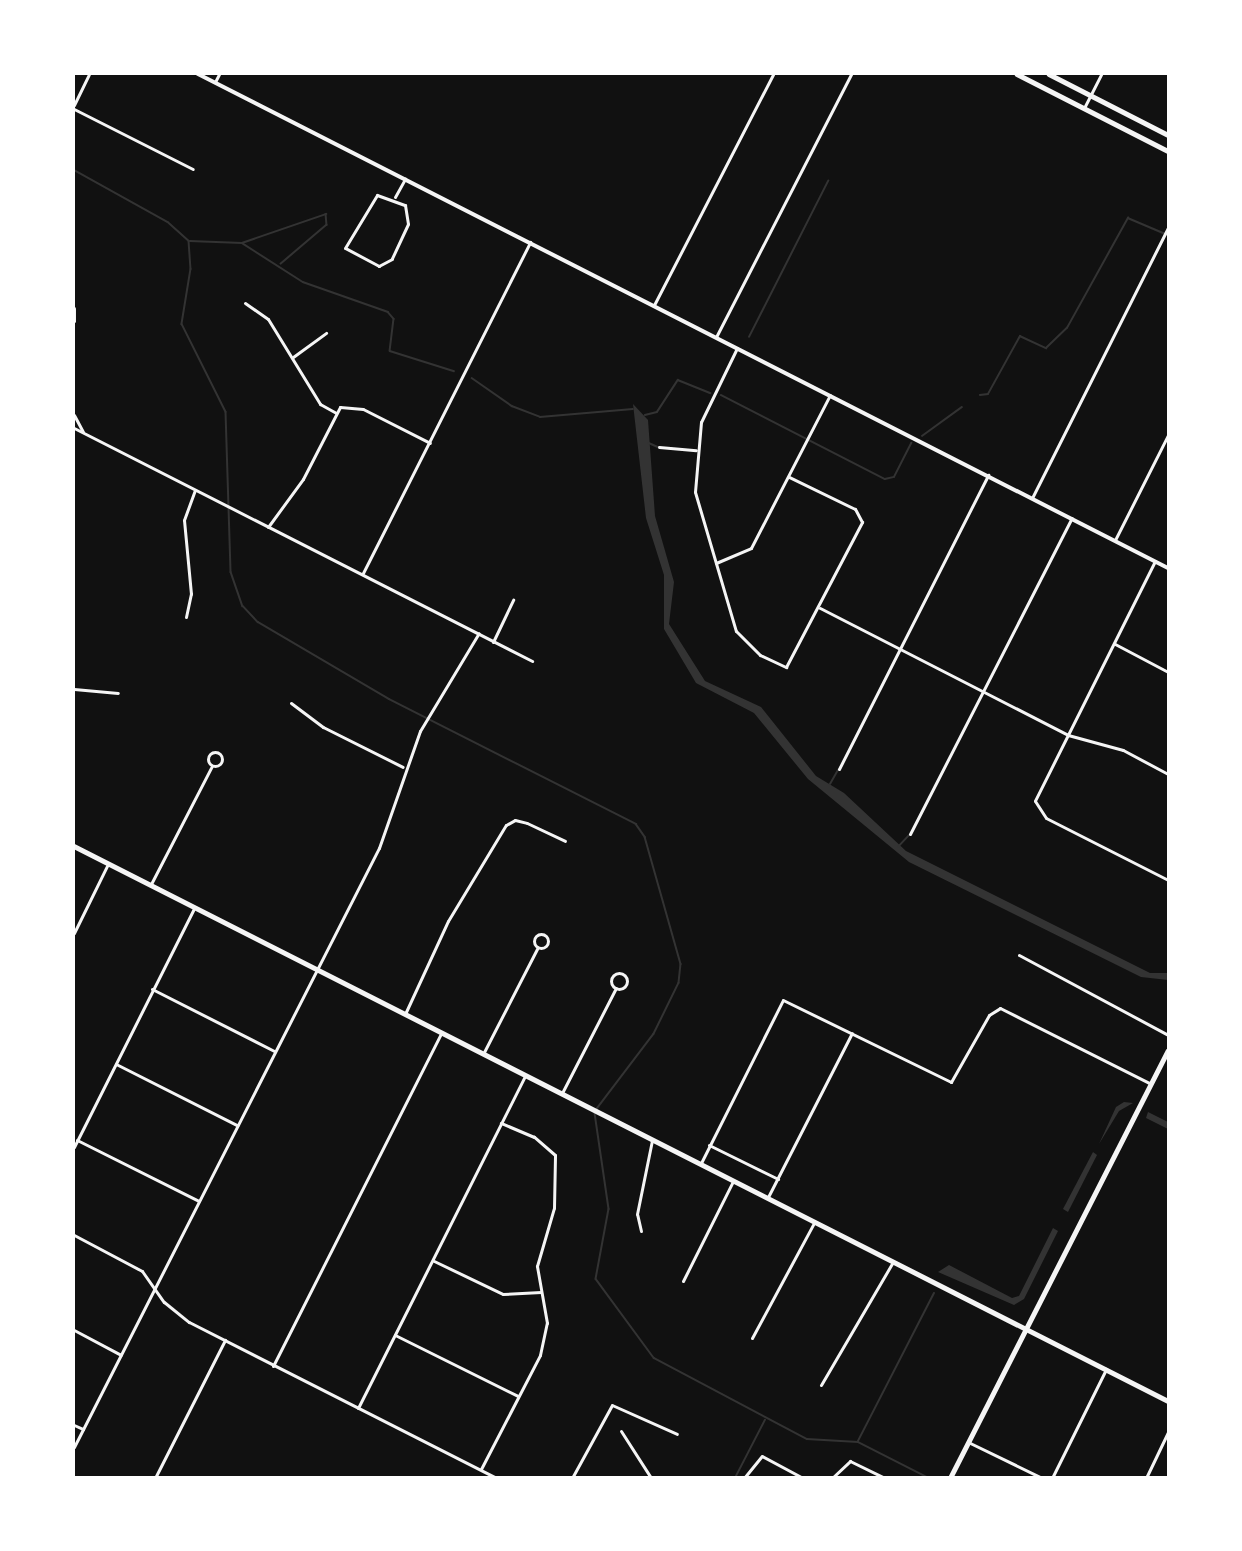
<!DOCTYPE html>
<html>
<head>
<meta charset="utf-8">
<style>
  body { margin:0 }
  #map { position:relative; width:1242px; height:1551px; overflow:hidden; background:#111; font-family:Signika,sans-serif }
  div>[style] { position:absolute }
  .water>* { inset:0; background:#333 }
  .stream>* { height:1.5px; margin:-0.75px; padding:0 0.75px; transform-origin:0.75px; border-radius:0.75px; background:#333 }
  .minor>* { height:3px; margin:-1.5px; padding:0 1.5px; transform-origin:1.5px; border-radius:1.5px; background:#f5f5f5 }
  .minor>.ring { margin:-1.5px; padding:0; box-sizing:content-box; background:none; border:3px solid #f5f5f5; border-radius:50% }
  .tertiary>* { height:4px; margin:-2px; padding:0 2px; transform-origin:2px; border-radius:2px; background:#f5f5f5 }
  .secondary>* { height:4.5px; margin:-2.25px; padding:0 2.25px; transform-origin:2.25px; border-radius:2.25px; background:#f5f5f5 }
  .primary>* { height:4.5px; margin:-2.25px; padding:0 2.25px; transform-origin:2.25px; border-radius:2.25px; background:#f5f5f5 }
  span { translate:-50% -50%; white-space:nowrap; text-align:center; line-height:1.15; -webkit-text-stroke:5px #fff; paint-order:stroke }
  .frame { position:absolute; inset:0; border:75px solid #fff; pointer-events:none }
</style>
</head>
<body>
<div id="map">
  <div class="water">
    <i style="clip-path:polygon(633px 404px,648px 420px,655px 516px,674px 582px,669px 624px,705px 681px,761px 707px,816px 776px,844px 793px,906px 851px,1150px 973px,1168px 973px,1168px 980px,1141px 977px,909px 862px,808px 779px,754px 713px,696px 683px,664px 629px,664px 575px,646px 518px)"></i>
    <i style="clip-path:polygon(1124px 1102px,1133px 1103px,1119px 1111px,1099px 1144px,1116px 1107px)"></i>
    <i style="clip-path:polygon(1148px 1112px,1168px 1122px,1168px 1129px,1146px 1118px)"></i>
    <i style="clip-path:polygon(1093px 1152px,1097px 1155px,1068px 1212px,1063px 1209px)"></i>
    <i style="clip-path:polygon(1053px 1228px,1058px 1231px,1024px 1299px,1014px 1305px,938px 1272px,949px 1265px,1012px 1298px,1019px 1296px)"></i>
  </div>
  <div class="stream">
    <i style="left:74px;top:170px;width:107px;rotate:29deg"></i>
    <i style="left:168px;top:222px;width:28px;rotate:42deg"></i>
    <i style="left:189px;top:241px;width:28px;rotate:86deg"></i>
    <i style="left:191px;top:269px;width:56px;rotate:99.3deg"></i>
    <i style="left:182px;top:324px;width:98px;rotate:63.4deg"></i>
    <i style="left:226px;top:412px;width:160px;rotate:88.2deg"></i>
    <i style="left:231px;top:572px;width:36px;rotate:71deg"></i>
    <i style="left:243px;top:606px;width:22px;rotate:47deg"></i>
    <i style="left:258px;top:622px;width:152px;rotate:30.4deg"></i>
    <i style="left:389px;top:699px;width:277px;rotate:26.8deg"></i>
    <i style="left:636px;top:824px;width:16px;rotate:55deg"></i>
    <i style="left:645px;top:837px;width:132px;rotate:74.2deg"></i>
    <i style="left:681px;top:964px;width:19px;rotate:96deg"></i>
    <i style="left:679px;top:983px;width:57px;rotate:116.1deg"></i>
    <i style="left:654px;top:1034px;width:94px;rotate:127.2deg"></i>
    <i style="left:190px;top:241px;width:52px;rotate:2.2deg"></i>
    <i style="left:242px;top:243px;width:72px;rotate:32.6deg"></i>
    <i style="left:303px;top:282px;width:90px;rotate:19.4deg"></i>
    <i style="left:388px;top:312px;width:9px;rotate:49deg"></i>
    <i style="left:394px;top:319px;width:32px;rotate:97deg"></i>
    <i style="left:390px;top:351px;width:67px;rotate:17.4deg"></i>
    <i style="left:242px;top:243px;width:89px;rotate:-19deg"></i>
    <i style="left:326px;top:214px;width:11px;rotate:85deg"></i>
    <i style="left:327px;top:225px;width:60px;rotate:139.7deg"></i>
    <i style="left:749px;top:337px;width:175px;rotate:-63.1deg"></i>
    <i style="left:472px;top:378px;width:49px;rotate:35deg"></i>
    <i style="left:512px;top:406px;width:30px;rotate:21deg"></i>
    <i style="left:540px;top:417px;width:93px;rotate:-4.9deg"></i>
    <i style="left:721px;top:395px;width:184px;rotate:27.1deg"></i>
    <i style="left:885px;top:479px;width:9px;rotate:-13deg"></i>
    <i style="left:894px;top:477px;width:38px;rotate:-63deg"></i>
    <i style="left:980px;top:395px;width:8px;rotate:-7deg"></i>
    <i style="left:988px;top:394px;width:66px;rotate:-61.1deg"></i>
    <i style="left:1020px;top:336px;width:29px;rotate:25deg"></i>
    <i style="left:1046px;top:348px;width:29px;rotate:-44deg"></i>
    <i style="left:1067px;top:328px;width:126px;rotate:-61deg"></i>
    <i style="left:1128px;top:218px;width:43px;rotate:23deg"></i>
    <i style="left:645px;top:415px;width:12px;rotate:-14deg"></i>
    <i style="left:657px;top:412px;width:38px;rotate:-57deg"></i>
    <i style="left:678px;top:380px;width:35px;rotate:22deg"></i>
    <i style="left:922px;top:436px;width:49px;rotate:-35.9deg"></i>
    <i style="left:649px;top:443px;width:10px;rotate:24deg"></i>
    <i style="left:830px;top:784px;width:16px;rotate:-60deg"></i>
    <i style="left:898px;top:847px;width:16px;rotate:-47deg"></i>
    <i style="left:595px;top:1113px;width:97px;rotate:81.7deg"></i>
    <i style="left:609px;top:1209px;width:71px;rotate:100.5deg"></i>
    <i style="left:596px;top:1279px;width:98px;rotate:53.7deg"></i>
    <i style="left:654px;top:1358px;width:173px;rotate:27.9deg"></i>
    <i style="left:807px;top:1439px;width:51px;rotate:3.4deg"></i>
    <i style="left:858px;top:1442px;width:80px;rotate:26.9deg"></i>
    <i style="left:858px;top:1441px;width:166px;rotate:-62.8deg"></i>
    <i style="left:735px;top:1478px;width:65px;rotate:-62.7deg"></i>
  </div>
  <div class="minor">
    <i style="left:215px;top:82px;width:9px;rotate:-63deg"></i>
    <i style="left:74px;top:105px;width:34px;rotate:-64deg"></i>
    <i style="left:1084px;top:108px;width:38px;rotate:-63deg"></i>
    <i style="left:74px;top:109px;width:133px;rotate:26.8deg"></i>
    <i style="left:377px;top:195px;width:30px;rotate:20deg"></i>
    <i style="left:405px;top:205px;width:19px;rotate:81deg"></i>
    <i style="left:408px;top:224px;width:38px;rotate:115deg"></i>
    <i style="left:392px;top:259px;width:15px;rotate:152deg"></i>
    <i style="left:379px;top:266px;width:38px;rotate:-152deg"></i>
    <i style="left:345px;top:248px;width:62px;rotate:-58.9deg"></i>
    <i style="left:395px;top:197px;width:21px;rotate:-61deg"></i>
    <i style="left:245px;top:303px;width:28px;rotate:35deg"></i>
    <i style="left:268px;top:319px;width:100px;rotate:58.5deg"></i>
    <i style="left:320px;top:404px;width:18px;rotate:29deg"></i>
    <i style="left:654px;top:305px;width:260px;rotate:-62.7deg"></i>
    <i style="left:74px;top:308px;width:13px;rotate:90deg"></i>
    <i style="left:716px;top:337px;width:296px;rotate:-62.8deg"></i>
    <i style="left:737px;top:348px;width:82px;rotate:115.9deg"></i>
    <i style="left:701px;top:422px;width:70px;rotate:94.9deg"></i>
    <i style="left:695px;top:492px;width:145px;rotate:73.6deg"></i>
    <i style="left:736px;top:631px;width:34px;rotate:45deg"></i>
    <i style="left:760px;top:655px;width:29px;rotate:25deg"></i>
    <i style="left:786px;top:667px;width:164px;rotate:-62.3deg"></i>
    <i style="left:862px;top:522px;width:15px;rotate:-118deg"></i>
    <i style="left:855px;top:509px;width:73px;rotate:-154.1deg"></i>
    <i style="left:293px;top:357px;width:41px;rotate:-36deg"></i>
    <i style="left:74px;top:415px;width:19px;rotate:62deg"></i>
    <i style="left:74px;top:428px;width:514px;rotate:26.96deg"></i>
    <i style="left:659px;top:447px;width:37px;rotate:5deg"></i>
    <i style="left:1032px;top:498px;width:302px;rotate:-63.3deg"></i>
    <i style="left:268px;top:527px;width:59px;rotate:-53.9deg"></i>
    <i style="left:303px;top:479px;width:81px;rotate:-62.8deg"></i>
    <i style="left:340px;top:407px;width:23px;rotate:5deg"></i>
    <i style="left:363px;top:409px;width:75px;rotate:26.9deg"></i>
    <i style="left:1115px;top:540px;width:118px;rotate:-63.2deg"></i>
    <i style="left:1155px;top:561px;width:268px;rotate:116.6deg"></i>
    <i style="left:1035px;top:801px;width:20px;rotate:57deg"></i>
    <i style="left:1046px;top:818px;width:137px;rotate:26.9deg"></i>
    <i style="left:716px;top:563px;width:38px;rotate:-23deg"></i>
    <i style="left:751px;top:548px;width:172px;rotate:-62.7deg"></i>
    <i style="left:363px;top:573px;width:371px;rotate:-63.2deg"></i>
    <i style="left:820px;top:608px;width:279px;rotate:27.1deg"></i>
    <i style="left:1068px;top:735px;width:57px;rotate:15.3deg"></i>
    <i style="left:1123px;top:750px;width:51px;rotate:28.1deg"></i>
    <i style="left:186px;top:617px;width:24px;rotate:-78deg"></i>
    <i style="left:191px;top:594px;width:74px;rotate:-95.4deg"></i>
    <i style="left:184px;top:520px;width:32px;rotate:-70deg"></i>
    <i style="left:493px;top:642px;width:47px;rotate:-64.5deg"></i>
    <i style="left:1115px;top:644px;width:60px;rotate:27.8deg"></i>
    <i style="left:74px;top:689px;width:44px;rotate:5.2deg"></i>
    <i style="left:291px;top:703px;width:40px;rotate:37deg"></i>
    <i style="left:323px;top:727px;width:89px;rotate:26.6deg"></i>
    <i class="ring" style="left:208px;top:752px;width:11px;height:11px"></i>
    <i style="left:839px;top:769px;width:330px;rotate:-63.1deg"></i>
    <i style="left:910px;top:834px;width:355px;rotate:-62.9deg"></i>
    <i style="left:151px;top:884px;width:133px;rotate:-62.7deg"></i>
    <i style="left:74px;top:933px;width:77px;rotate:-63.8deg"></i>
    <i class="ring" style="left:534px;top:934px;width:11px;height:11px"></i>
    <i style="left:1019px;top:955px;width:169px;rotate:28.2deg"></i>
    <i class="ring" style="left:611px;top:973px;width:13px;height:13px"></i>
    <i style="left:152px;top:989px;width:137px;rotate:26.9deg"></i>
    <i style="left:405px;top:1014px;width:102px;rotate:-65.2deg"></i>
    <i style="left:448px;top:921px;width:112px;rotate:-58.9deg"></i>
    <i style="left:506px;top:825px;width:10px;rotate:-29deg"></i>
    <i style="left:515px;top:820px;width:12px;rotate:14deg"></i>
    <i style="left:527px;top:823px;width:42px;rotate:25.3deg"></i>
    <i style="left:483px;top:1054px;width:120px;rotate:-62.8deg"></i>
    <i style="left:116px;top:1064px;width:136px;rotate:26.8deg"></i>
    <i style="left:562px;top:1093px;width:118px;rotate:-62.8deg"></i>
    <i style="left:77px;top:1140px;width:136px;rotate:26.6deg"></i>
    <i style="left:709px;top:1145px;width:77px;rotate:26.2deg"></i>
    <i style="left:74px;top:1147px;width:267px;rotate:-63.3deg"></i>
    <i style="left:701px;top:1163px;width:182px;rotate:-63.3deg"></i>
    <i style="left:783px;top:1000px;width:187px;rotate:26deg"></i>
    <i style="left:951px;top:1082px;width:77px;rotate:-60.4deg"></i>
    <i style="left:989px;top:1015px;width:13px;rotate:-32deg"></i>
    <i style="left:1000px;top:1008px;width:169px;rotate:26.7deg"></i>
    <i style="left:768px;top:1197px;width:184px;rotate:-62.9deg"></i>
    <i style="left:641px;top:1231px;width:17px;rotate:-103deg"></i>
    <i style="left:637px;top:1214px;width:76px;rotate:-78.5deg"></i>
    <i style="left:74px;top:1235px;width:77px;rotate:27.9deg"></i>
    <i style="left:142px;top:1271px;width:38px;rotate:55deg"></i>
    <i style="left:164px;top:1302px;width:32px;rotate:39deg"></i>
    <i style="left:189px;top:1322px;width:344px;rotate:26.9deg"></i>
    <i style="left:434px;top:1261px;width:76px;rotate:25.6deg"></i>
    <i style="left:503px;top:1294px;width:38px;rotate:-3deg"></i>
    <i style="left:683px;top:1281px;width:112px;rotate:-63.4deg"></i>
    <i style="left:74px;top:1330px;width:53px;rotate:28deg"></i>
    <i style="left:395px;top:1335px;width:137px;rotate:26.4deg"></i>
    <i style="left:752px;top:1338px;width:131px;rotate:-61.7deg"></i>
    <i style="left:273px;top:1366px;width:373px;rotate:-63.2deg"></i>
    <i style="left:821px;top:1385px;width:143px;rotate:-59.7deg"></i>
    <i style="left:358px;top:1408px;width:372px;rotate:-63.3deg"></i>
    <i style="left:74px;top:1425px;width:10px;rotate:24deg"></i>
    <i style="left:621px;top:1431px;width:56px;rotate:57.4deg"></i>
    <i style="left:968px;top:1442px;width:82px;rotate:25.9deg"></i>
    <i style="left:74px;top:1447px;width:672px;rotate:-63.02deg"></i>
    <i style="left:379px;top:848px;width:124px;rotate:-70.7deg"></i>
    <i style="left:420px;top:731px;width:114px;rotate:-59deg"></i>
    <i style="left:481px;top:1469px;width:128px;rotate:-62.6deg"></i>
    <i style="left:540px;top:1355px;width:33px;rotate:-78deg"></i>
    <i style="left:547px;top:1323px;width:58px;rotate:-100deg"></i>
    <i style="left:537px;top:1266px;width:60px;rotate:-73.7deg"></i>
    <i style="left:554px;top:1208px;width:53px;rotate:-88.9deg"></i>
    <i style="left:555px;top:1155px;width:28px;rotate:-139deg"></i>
    <i style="left:534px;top:1137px;width:36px;rotate:-157deg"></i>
    <i style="left:155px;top:1478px;width:155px;rotate:-63.1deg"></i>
    <i style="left:572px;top:1478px;width:83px;rotate:-61.3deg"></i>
    <i style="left:612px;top:1405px;width:71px;rotate:24deg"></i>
    <i style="left:744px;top:1478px;width:28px;rotate:-51deg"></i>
    <i style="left:762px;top:1456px;width:47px;rotate:28.2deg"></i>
    <i style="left:832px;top:1478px;width:25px;rotate:-43deg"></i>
    <i style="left:850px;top:1461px;width:39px;rotate:26deg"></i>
    <i style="left:1052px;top:1478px;width:122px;rotate:-63.6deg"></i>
    <i style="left:1146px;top:1478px;width:51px;rotate:-64.4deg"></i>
  </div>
  <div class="tertiary">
    <i style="left:198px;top:74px;width:1089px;rotate:26.99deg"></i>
  </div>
  <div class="secondary">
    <i style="left:74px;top:846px;width:1227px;rotate:26.9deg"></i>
    <i style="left:950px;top:1478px;width:479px;rotate:-63deg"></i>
  </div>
  <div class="primary">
    <i style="left:1017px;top:74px;width:169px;rotate:27deg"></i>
    <i style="left:1049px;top:74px;width:134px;rotate:27.1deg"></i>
  </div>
  <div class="frame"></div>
</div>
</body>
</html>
